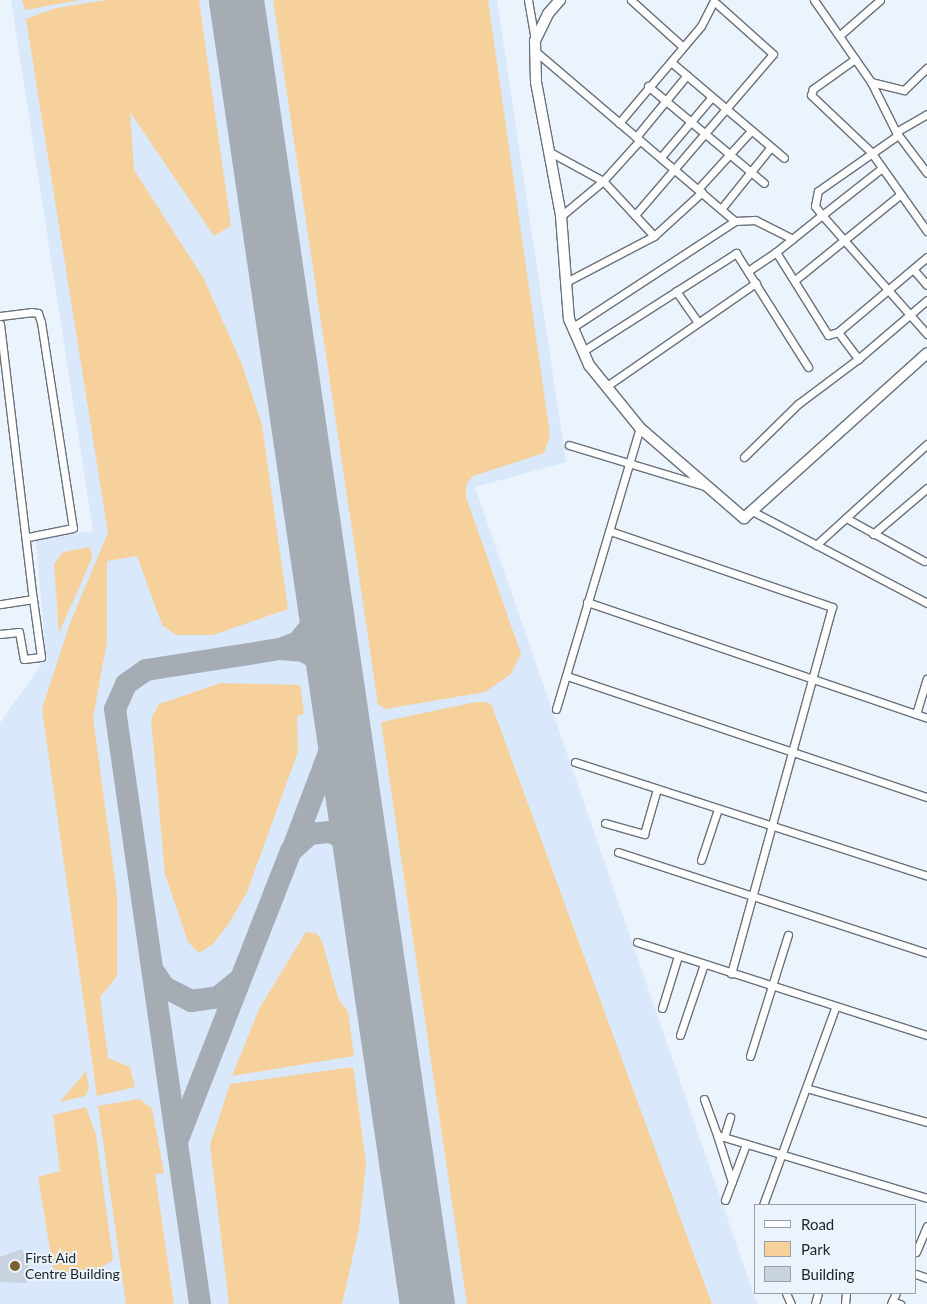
<!DOCTYPE html>
<html>
<head>
<meta charset="utf-8">
<style>
  body { margin:0 }
  #map { position:relative; width:927px; height:1304px; overflow:hidden; background:#ebf3fd; font-family:Lato,sans-serif }
  div>[style] { position:absolute }
  .built>* { inset:0; background:#d9e8fa }
  .green>* { inset:0; background:#f6d19c }
  .taxiway>* { height:22px; margin:-11px; padding:0 11px; transform-origin:11px; border-radius:11px; background:#a5acb4 }
  .runway>* { height:55px; margin:-27.5px; padding:0 27.5px; transform-origin:27.5px; border-radius:27.5px; background:#a5acb4 }
  .building>* { inset:0; background:#c9d3df }
  .roads { filter:drop-shadow(1px 0 #69717c) drop-shadow(-1px 0 #69717c) drop-shadow(0 1px #69717c) drop-shadow(0 -1px #69717c) }
  .street>* { height:7px; margin:-3.5px; padding:0 3.5px; transform-origin:3.5px; border-radius:3.5px; background:#fff }
  .secondary>* { height:10px; margin:-5px; padding:0 5px; transform-origin:5px; border-radius:5px; background:#fff }
  .dots>* { width:14px; height:14px; translate:-50% -50%; box-sizing:border-box; border:2px solid #ebf3fd; border-radius:50% }
  span { translate:-50% -50%; white-space:nowrap; text-align:center; line-height:1.15; -webkit-text-stroke:4px #ebf3fd; paint-order:stroke }
  .poi-label { font-size:14px; color:#1f2327 }
  .left { translate:0 -50%; text-align:left }
  .legend { position:absolute; left:754px; top:1204px; width:162px; height:90px; box-sizing:border-box; background:#ebf3fd; border:1px solid #99a0a7; margin:0; padding:6px 9px; list-style:none; font-size:15px; color:#1f2327 }
  .legend li { display:flex; align-items:center; gap:10px; height:25px }
  .legend b { width:25px; border:1px solid #99a0a7 }
</style>
</head>
<body>
<div id="map">
  <div class="built">
    <i style="clip-path:polygon(11px 0,497px 0,566px 462px,475px 487px,757px 1304px,0 1304px,0 723px,46px 658px,36px 540px,93px 531px)"></i>
  </div>
  <div class="green">
    <i style="clip-path:polygon(22px 0,80px 0,25px 10px)"></i>
    <i style="clip-path:polygon(107px 0,199px 0,231px 226px,214px 236px,130px 112px,134px 170px,204px 279px,241px 362px,262px 425px,288px 609px,213px 635px,176px 635px,162px 625px,137px 556px,107px 561px,107px 641px,93px 718px,117px 895px,117px 976px,100px 997px,108px 1058px,130px 1067px,135px 1087px,97px 1096px,42px 709px,70px 623px,108px 533px,26px 19px,56px 8px)"></i>
    <i style="clip-path:polygon(273px 0,488px 0,550px 435px,544px 453px,473px 476px,466px 485px,466px 497px,521px 654px,511px 674px,485px 692px,385px 709px,378px 704px)"></i>
    <i style="clip-path:polygon(90px 547px,92px 558px,59px 633px,54px 564px,63px 552px)"></i>
    <i style="clip-path:polygon(221px 683px,300px 685px,304px 714px,297px 716px,298px 752px,247px 892px,228px 925px,213px 944px,199px 953px,188px 942px,165px 874px,151px 719px,159px 704px)"></i>
    <i style="clip-path:polygon(476px 702px,487px 702px,492px 706px,712px 1304px,467px 1304px,381px 722px)"></i>
    <i style="clip-path:polygon(306px 932px,316px 933px,322px 941px,338px 998px,348px 1012px,354px 1056px,232px 1076px,259px 1009px)"></i>
    <i style="clip-path:polygon(353px 1067px,366px 1163px,359px 1229px,342px 1304px,229px 1304px,210px 1145px,230px 1084px)"></i>
    <i style="clip-path:polygon(86px 1071px,89px 1089px,85px 1096px,60px 1102px)"></i>
    <i style="clip-path:polygon(139px 1099px,152px 1108px,164px 1173px,155px 1174px,174px 1304px,126px 1304px,98px 1106px)"></i>
    <i style="clip-path:polygon(86px 1107px,96px 1135px,113px 1260px,100px 1268px,54px 1274px,38px 1177px,60px 1171px,53px 1115px)"></i>
  </div>
  <div class="taxiway">
    <i style="left:280px;top:649px;width:24px;rotate:5deg"></i>
    <i style="left:304px;top:651px;width:20px;rotate:33deg"></i>
    <i style="left:321px;top:662px;width:42px;rotate:64.7deg"></i>
    <i style="left:293px;top:848px;width:139px;rotate:-69.3deg"></i>
    <i style="left:152px;top:969px;width:22px;rotate:56deg"></i>
    <i style="left:164px;top:987px;width:30px;rotate:27deg"></i>
    <i style="left:191px;top:1001px;width:27px;rotate:-8deg"></i>
    <i style="left:218px;top:997px;width:27px;rotate:-39deg"></i>
    <i style="left:178px;top:1139px;width:309px;rotate:-68.6deg"></i>
    <i style="left:291px;top:851px;width:25px;rotate:-42deg"></i>
    <i style="left:310px;top:834px;width:20px;rotate:-6deg"></i>
    <i style="left:330px;top:832px;width:22px;rotate:24deg"></i>
    <i style="left:350px;top:841px;width:27px;rotate:59deg"></i>
    <i style="left:200px;top:1304px;width:601px;rotate:-98.13deg"></i>
    <i style="left:115px;top:709px;width:27px;rotate:-66deg"></i>
    <i style="left:126px;top:684px;width:24px;rotate:-35deg"></i>
    <i style="left:146px;top:670px;width:136px;rotate:-8.9deg"></i>
    <i style="left:280px;top:649px;width:19px;rotate:-21deg"></i>
    <i style="left:298px;top:642px;width:32px;rotate:-51deg"></i>
    <i style="left:318px;top:617px;width:44px;rotate:-87.4deg"></i>
  </div>
  <div class="runway">
    <i style="left:236px;top:0;width:1318px;rotate:81.67deg"></i>
  </div>
  <div class="building">
    <i style="clip-path:polygon(22px 1249px,30px 1270px,25px 1270px,27px 1283px,0 1282px,0 1257px)"></i>
  </div>
  <div class="roads">
    <div class="street">
      <i style="left:528px;top:0;width:41px;rotate:80.1deg"></i>
      <i style="left:631px;top:0;width:70px;rotate:42.1deg"></i>
      <i style="left:814px;top:0;width:100px;rotate:55.2deg"></i>
      <i style="left:871px;top:82px;width:34px;rotate:14deg"></i>
      <i style="left:904px;top:90px;width:32px;rotate:-44deg"></i>
      <i style="left:840px;top:35px;width:53px;rotate:-41.2deg"></i>
      <i style="left:535px;top:51px;width:262px;rotate:40.4deg"></i>
      <i style="left:735px;top:221px;width:194px;rotate:146.8deg"></i>
      <i style="left:855px;top:59px;width:52px;rotate:144.5deg"></i>
      <i style="left:813px;top:89px;width:6px;rotate:108deg"></i>
      <i style="left:811px;top:95px;width:83px;rotate:43.5deg"></i>
      <i style="left:871px;top:152px;width:97px;rotate:54.7deg"></i>
      <i style="left:671px;top:62px;width:148px;rotate:40.3deg"></i>
      <i style="left:871px;top:82px;width:56px;rotate:63.4deg"></i>
      <i style="left:896px;top:132px;width:51px;rotate:52.9deg"></i>
      <i style="left:648px;top:86px;width:151px;rotate:39.9deg"></i>
      <i style="left:619px;top:123px;width:127px;rotate:-49.8deg"></i>
      <i style="left:701px;top:26px;width:28px;rotate:-63deg"></i>
      <i style="left:896px;top:132px;width:36px;rotate:-30deg"></i>
      <i style="left:636px;top:137px;width:80px;rotate:-50.6deg"></i>
      <i style="left:548px;top:151px;width:63px;rotate:28.6deg"></i>
      <i style="left:603px;top:181px;width:55px;rotate:140.2deg"></i>
      <i style="left:661px;top:157px;width:77px;rotate:-49.7deg"></i>
      <i style="left:882px;top:168px;width:76px;rotate:141.9deg"></i>
      <i style="left:822px;top:215px;width:11px;rotate:-128deg"></i>
      <i style="left:815px;top:206px;width:15px;rotate:-79deg"></i>
      <i style="left:818px;top:191px;width:98px;rotate:-35deg"></i>
      <i style="left:698px;top:189px;width:79px;rotate:-47.6deg"></i>
      <i style="left:721px;top:209px;width:78px;rotate:-51.2deg"></i>
      <i style="left:635px;top:215px;width:212px;rotate:-49.4deg"></i>
      <i style="left:773px;top:54px;width:76px;rotate:-138.2deg"></i>
      <i style="left:735px;top:221px;width:20px;rotate:-3deg"></i>
      <i style="left:755px;top:220px;width:42px;rotate:26.6deg"></i>
      <i style="left:654px;top:236px;width:65px;rotate:-42.5deg"></i>
      <i style="left:776px;top:252px;width:59px;rotate:-38.8deg"></i>
      <i style="left:822px;top:215px;width:159px;rotate:48.6deg"></i>
      <i style="left:913px;top:269px;width:21px;rotate:49deg"></i>
      <i style="left:748px;top:271px;width:34px;rotate:-34deg"></i>
      <i style="left:776px;top:252px;width:98px;rotate:57.9deg"></i>
      <i style="left:828px;top:335px;width:10px;rotate:-17deg"></i>
      <i style="left:838px;top:332px;width:34px;rotate:53deg"></i>
      <i style="left:858px;top:359px;width:91px;rotate:-40.5deg"></i>
      <i style="left:795px;top:280px;width:136px;rotate:-39.1deg"></i>
      <i style="left:566px;top:282px;width:99px;rotate:-27.6deg"></i>
      <i style="left:654px;top:236px;width:75px;rotate:-132.8deg"></i>
      <i style="left:603px;top:181px;width:55px;rotate:-47.9deg"></i>
      <i style="left:676px;top:291px;width:38px;rotate:55deg"></i>
      <i style="left:0;top:316px;width:31px;rotate:-7deg"></i>
      <i style="left:31px;top:312px;width:7px;rotate:8deg"></i>
      <i style="left:38px;top:313px;width:9px;rotate:72deg"></i>
      <i style="left:41px;top:322px;width:208px;rotate:81.2deg"></i>
      <i style="left:73px;top:528px;width:46px;rotate:168.7deg"></i>
      <i style="left:0;top:324px;width:277px;rotate:83.2deg"></i>
      <i style="left:33px;top:599px;width:33px;rotate:171deg"></i>
      <i style="left:838px;top:332px;width:116px;rotate:-40.1deg"></i>
      <i style="left:583px;top:351px;width:182px;rotate:-32.6deg"></i>
      <i style="left:736px;top:253px;width:135px;rotate:57.7deg"></i>
      <i style="left:607px;top:386px;width:181px;rotate:-34.7deg"></i>
      <i style="left:569px;top:445px;width:142px;rotate:16.8deg"></i>
      <i style="left:744px;top:457px;width:76px;rotate:-44.5deg"></i>
      <i style="left:798px;top:404px;width:75px;rotate:-36.9deg"></i>
      <i style="left:752px;top:511px;width:198px;rotate:27.7deg"></i>
      <i style="left:846px;top:518px;width:89px;rotate:28.9deg"></i>
      <i style="left:610px;top:531px;width:235px;rotate:18.9deg"></i>
      <i style="left:832px;top:607px;width:380px;rotate:105.4deg"></i>
      <i style="left:873px;top:534px;width:71px;rotate:-40.4deg"></i>
      <i style="left:816px;top:545px;width:150px;rotate:-42.3deg"></i>
      <i style="left:587px;top:602px;width:359px;rotate:18.8deg"></i>
      <i style="left:0;top:634px;width:19px;rotate:-6deg"></i>
      <i style="left:19px;top:632px;width:27px;rotate:80deg"></i>
      <i style="left:24px;top:659px;width:17px;rotate:-7deg"></i>
      <i style="left:41px;top:657px;width:59px;rotate:-97.9deg"></i>
      <i style="left:567px;top:676px;width:380px;rotate:18.6deg"></i>
      <i style="left:556px;top:709px;width:293px;rotate:-73.4deg"></i>
      <i style="left:916px;top:714px;width:37px;rotate:-73deg"></i>
      <i style="left:575px;top:762px;width:370px;rotate:17.9deg"></i>
      <i style="left:605px;top:823px;width:41px;rotate:15.8deg"></i>
      <i style="left:644px;top:834px;width:47px;rotate:-73.9deg"></i>
      <i style="left:618px;top:852px;width:325px;rotate:18.1deg"></i>
      <i style="left:701px;top:860px;width:54px;rotate:-71.6deg"></i>
      <i style="left:637px;top:942px;width:305px;rotate:17.8deg"></i>
      <i style="left:662px;top:1008px;width:54px;rotate:-72.9deg"></i>
      <i style="left:680px;top:1035px;width:75px;rotate:-71.3deg"></i>
      <i style="left:750px;top:1056px;width:127px;rotate:-72.6deg"></i>
      <i style="left:806px;top:1088px;width:126px;rotate:15.7deg"></i>
      <i style="left:704px;top:1099px;width:38px;rotate:70deg"></i>
      <i style="left:717px;top:1135px;width:219px;rotate:16.7deg"></i>
      <i style="left:717px;top:1135px;width:49px;rotate:72.3deg"></i>
      <i style="left:724px;top:1137px;width:21px;rotate:-73deg"></i>
      <i style="left:725px;top:1200px;width:60px;rotate:-69.4deg"></i>
      <i style="left:763px;top:1205px;width:210px;rotate:-69.9deg"></i>
      <i style="left:916px;top:1252px;width:28px;rotate:-67deg"></i>
      <i style="left:916px;top:1274px;width:12px;rotate:20deg"></i>
      <i style="left:786px;top:1293px;width:12px;rotate:66deg"></i>
      <i style="left:892px;top:1301px;width:9px;rotate:21deg"></i>
      <i style="left:815px;top:1304px;width:11px;rotate:-75deg"></i>
      <i style="left:845px;top:1304px;width:11px;rotate:-85deg"></i>
      <i style="left:891px;top:1304px;width:12px;rotate:-66deg"></i>
    </div>
    <div class="secondary">
      <i style="left:560px;top:0;width:18px;rotate:131deg"></i>
      <i style="left:548px;top:14px;width:30px;rotate:116deg"></i>
      <i style="left:535px;top:41px;width:41px;rotate:88.6deg"></i>
      <i style="left:536px;top:82px;width:136px;rotate:79.4deg"></i>
      <i style="left:561px;top:216px;width:103px;rotate:85.6deg"></i>
      <i style="left:569px;top:319px;width:50px;rotate:66.5deg"></i>
      <i style="left:589px;top:365px;width:81px;rotate:51deg"></i>
      <i style="left:640px;top:428px;width:138px;rotate:40.9deg"></i>
      <i style="left:744px;top:518px;width:246px;rotate:-42deg"></i>
    </div>
  </div>
  <div class="dots">
    <i style="left:15px;top:1266px;background:#7d6034"></i>
  </div>
  <div class="poi-label">
    <span class="left" style="left:25px;top:1266px">First Aid<br>Centre Building</span>
  </div>
  <ul class="legend">
  <li><b style="height:6px;background:#fff"></b>Road</li>
  <li><b style="height:14px;background:#f6d19c"></b>Park</li>
  <li><b style="height:14px;background:#c9d3df"></b>Building</li>
  </ul>
</div>
</body>
</html>
